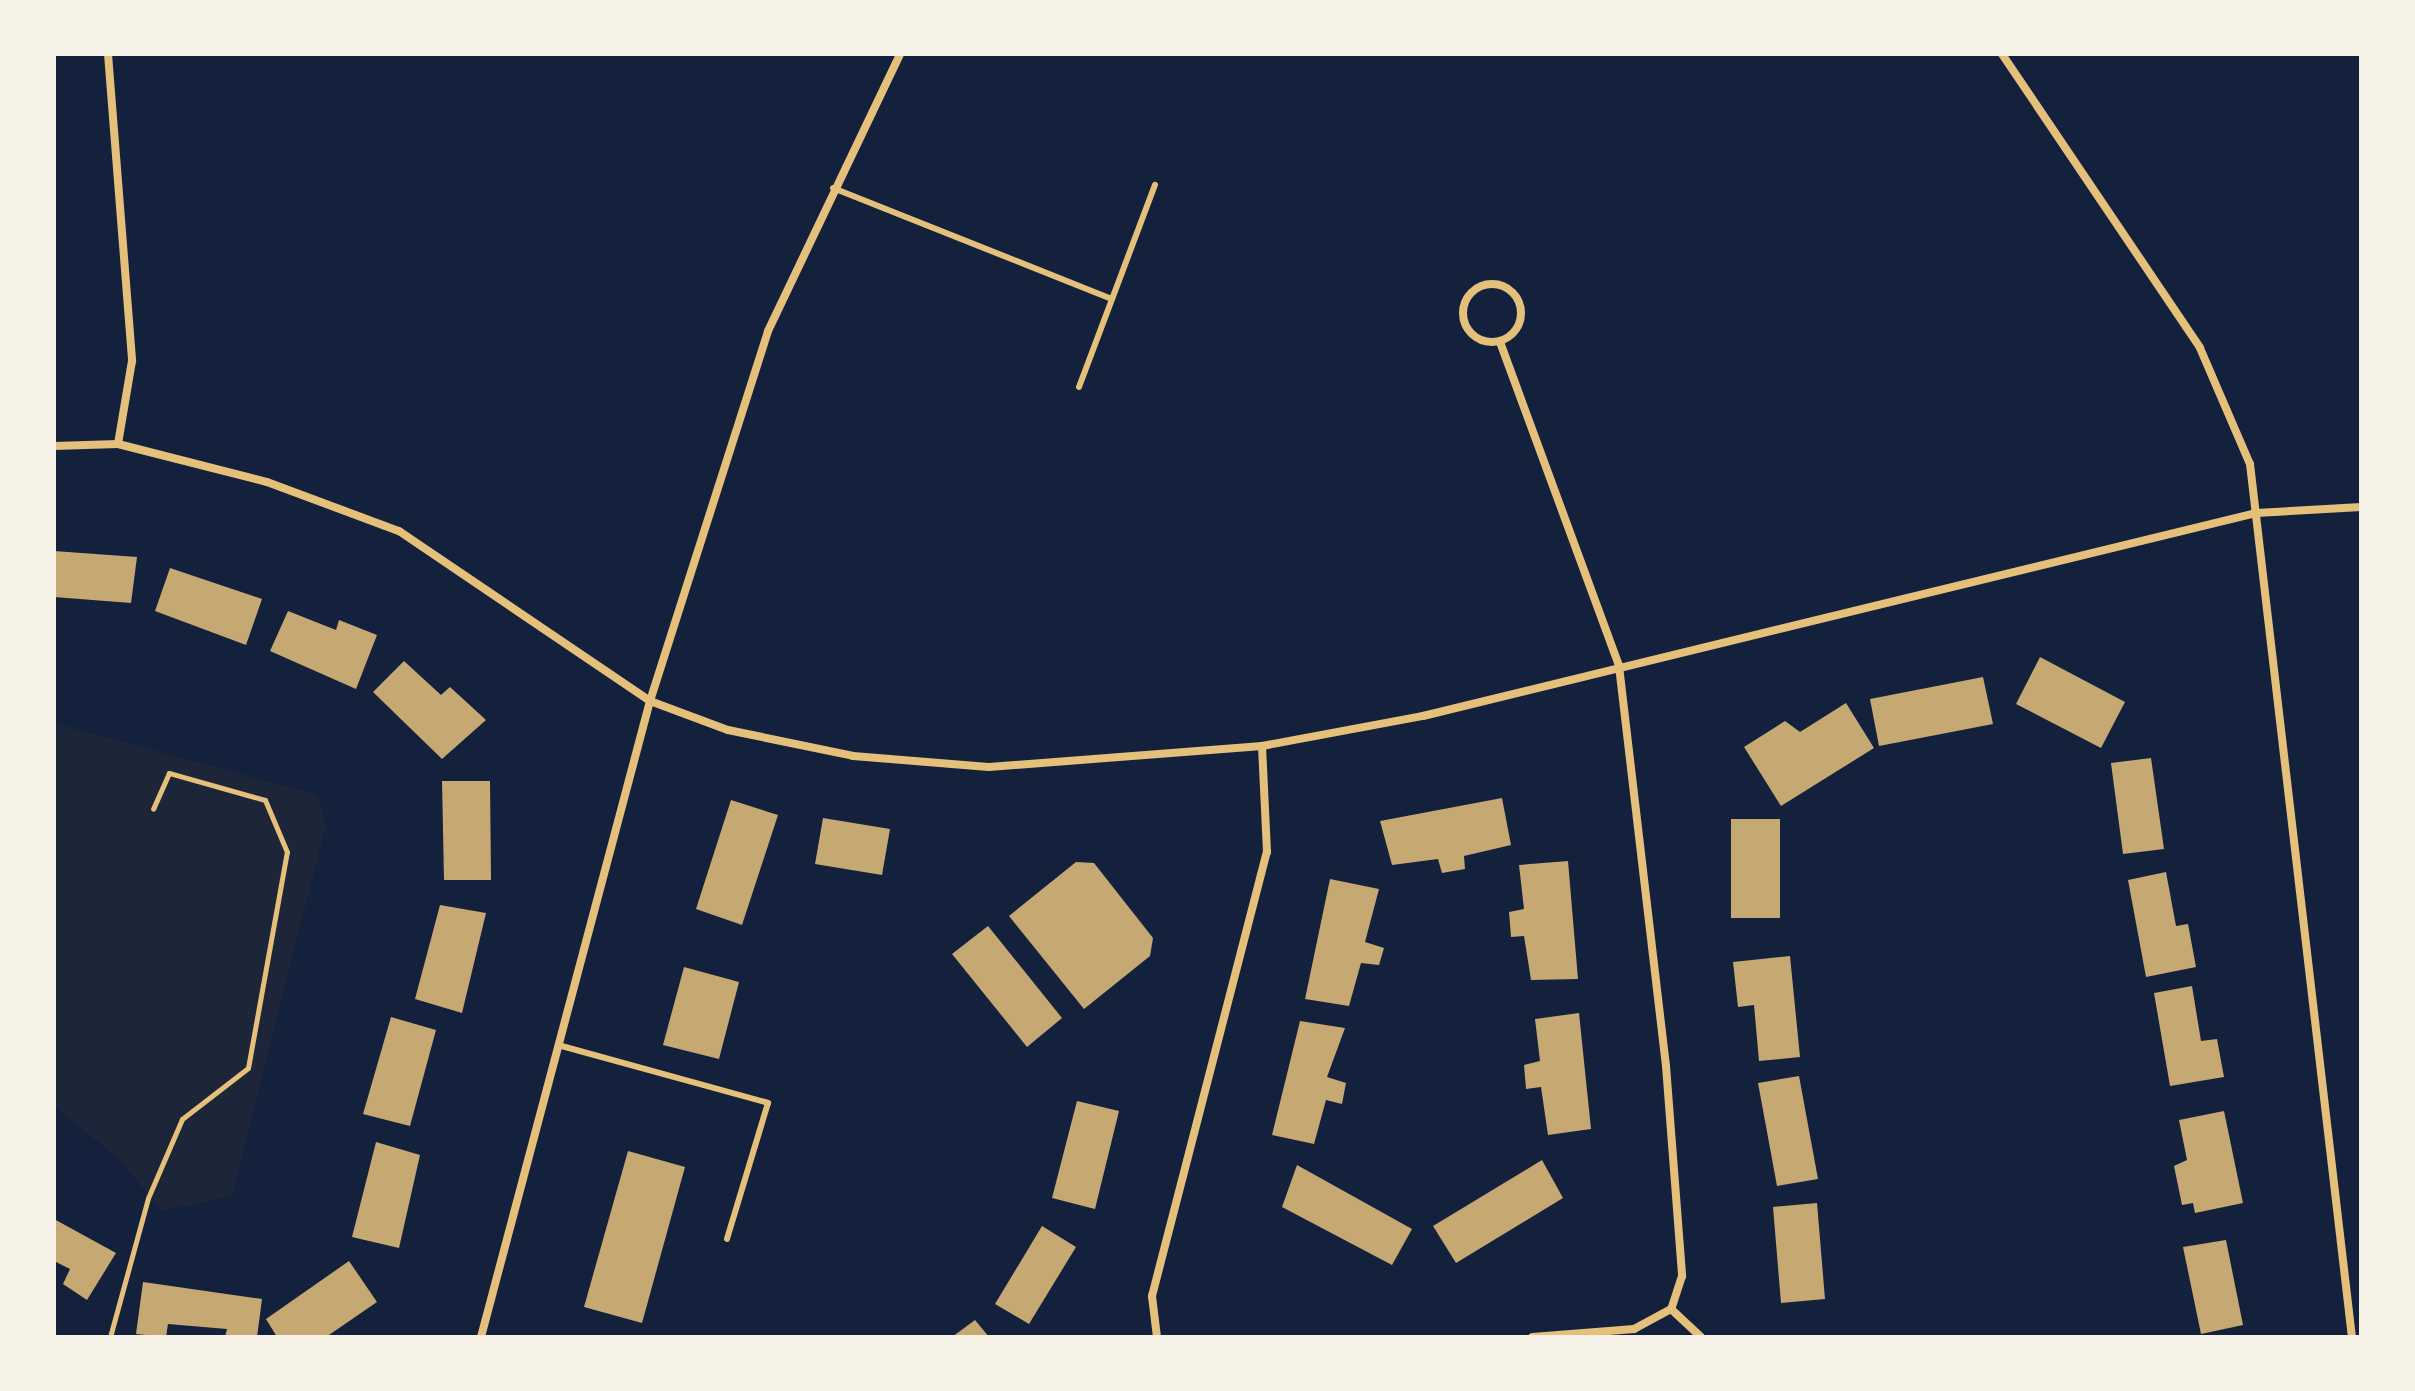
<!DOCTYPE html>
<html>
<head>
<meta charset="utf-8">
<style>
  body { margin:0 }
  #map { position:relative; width:2415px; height:1391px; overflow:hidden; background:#14213d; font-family:Helvetica,sans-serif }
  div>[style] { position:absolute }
  .green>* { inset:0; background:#1d2539 }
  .building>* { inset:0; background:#c6a872 }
  .path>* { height:5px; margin:-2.5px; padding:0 2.5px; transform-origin:2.5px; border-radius:2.5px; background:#e5c07b }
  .service>* { height:6px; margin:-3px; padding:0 3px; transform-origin:3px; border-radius:3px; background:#e5c07b }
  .minor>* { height:8px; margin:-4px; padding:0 4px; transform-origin:4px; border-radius:4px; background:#e5c07b }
  .minor>.ring { margin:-4px; padding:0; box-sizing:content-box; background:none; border:8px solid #e5c07b; border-radius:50% }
  span { translate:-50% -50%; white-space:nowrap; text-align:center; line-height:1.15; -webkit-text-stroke:8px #f6f1e7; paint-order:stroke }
  .frame { position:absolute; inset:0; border:56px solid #f6f1e7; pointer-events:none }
</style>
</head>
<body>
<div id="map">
  <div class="green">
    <i style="clip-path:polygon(54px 723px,318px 795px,326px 825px,232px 1196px,162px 1211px,119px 1159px,54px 1106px)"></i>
  </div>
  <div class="building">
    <i style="clip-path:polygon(54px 551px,137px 557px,131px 603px,54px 597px)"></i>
    <i style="clip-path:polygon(170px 568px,262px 599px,246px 645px,155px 611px)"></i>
    <i style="clip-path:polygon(288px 611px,336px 630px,339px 620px,377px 635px,356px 689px,270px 651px)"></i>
    <i style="clip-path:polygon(2040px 657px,2125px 702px,2101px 748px,2016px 704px)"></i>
    <i style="clip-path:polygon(404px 661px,441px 695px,450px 687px,486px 720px,442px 759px,373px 692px)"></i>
    <i style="clip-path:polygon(1983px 677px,1993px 724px,1879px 746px,1870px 699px)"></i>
    <i style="clip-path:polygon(1846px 703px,1874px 748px,1781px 806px,1744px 747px,1785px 721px,1800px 732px)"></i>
    <i style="clip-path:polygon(2151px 758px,2164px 849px,2123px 854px,2111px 763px)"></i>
    <i style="clip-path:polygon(442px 781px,490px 781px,491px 880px,444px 880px)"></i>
    <i style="clip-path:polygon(1502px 798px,1511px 845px,1464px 856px,1465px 869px,1442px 873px,1438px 859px,1392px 865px,1380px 821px)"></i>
    <i style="clip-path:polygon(731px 800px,778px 815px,742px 925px,696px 909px)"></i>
    <i style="clip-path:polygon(823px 818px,890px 829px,882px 875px,815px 864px)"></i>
    <i style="clip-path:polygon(1731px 819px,1780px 819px,1780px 918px,1731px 918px)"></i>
    <i style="clip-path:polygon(1568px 861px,1578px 979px,1531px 980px,1524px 936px,1511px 937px,1509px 912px,1524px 909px,1519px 865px)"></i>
    <i style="clip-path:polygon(1076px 862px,1094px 863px,1153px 938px,1150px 956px,1084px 1009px,1009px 916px)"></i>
    <i style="clip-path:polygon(2166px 872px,2176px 926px,2188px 924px,2196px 967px,2146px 977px,2128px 880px)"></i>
    <i style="clip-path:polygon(1330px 879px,1379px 889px,1365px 942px,1384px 948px,1379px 965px,1361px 963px,1349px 1006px,1305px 999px)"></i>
    <i style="clip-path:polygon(440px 905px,486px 913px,462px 1013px,415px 999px)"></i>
    <i style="clip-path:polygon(988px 926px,1062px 1018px,1027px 1047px,952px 954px)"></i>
    <i style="clip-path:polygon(1790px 956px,1800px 1057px,1759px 1061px,1754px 1005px,1738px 1007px,1733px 962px)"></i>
    <i style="clip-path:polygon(684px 967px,739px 982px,719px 1059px,663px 1045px)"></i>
    <i style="clip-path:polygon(2192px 986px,2201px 1041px,2217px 1039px,2224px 1077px,2170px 1086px,2154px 993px)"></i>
    <i style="clip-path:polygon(1579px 1013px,1591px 1129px,1548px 1135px,1541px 1087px,1526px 1089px,1524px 1065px,1540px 1061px,1535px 1019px)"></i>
    <i style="clip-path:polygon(391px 1017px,436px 1030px,410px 1126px,363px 1114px)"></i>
    <i style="clip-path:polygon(1300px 1021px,1345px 1028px,1327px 1077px,1346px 1083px,1342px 1104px,1326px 1100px,1314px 1144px,1272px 1135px)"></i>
    <i style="clip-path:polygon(1799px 1076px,1818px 1179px,1777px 1186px,1758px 1083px)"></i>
    <i style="clip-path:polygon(1077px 1101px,1119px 1111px,1095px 1209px,1052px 1198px)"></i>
    <i style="clip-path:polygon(2224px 1111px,2243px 1203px,2195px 1213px,2193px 1203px,2182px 1205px,2174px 1166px,2187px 1160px,2179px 1120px)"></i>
    <i style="clip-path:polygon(376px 1142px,420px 1155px,399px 1248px,352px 1237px)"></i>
    <i style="clip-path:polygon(628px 1151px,685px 1167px,642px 1323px,584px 1307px)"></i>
    <i style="clip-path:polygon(1542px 1160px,1563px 1198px,1456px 1263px,1433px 1226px)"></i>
    <i style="clip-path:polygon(1297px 1165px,1412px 1229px,1392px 1265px,1282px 1207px)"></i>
    <i style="clip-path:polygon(1817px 1203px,1825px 1299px,1781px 1303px,1773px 1207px)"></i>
    <i style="clip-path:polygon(54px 1219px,116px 1253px,87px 1300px,63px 1284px,70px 1269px,54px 1261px)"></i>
    <i style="clip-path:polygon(1042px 1226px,1076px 1247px,1029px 1324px,995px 1304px)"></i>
    <i style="clip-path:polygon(2226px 1240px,2243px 1325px,2201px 1334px,2183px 1247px)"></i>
    <i style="clip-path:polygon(349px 1261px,377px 1302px,326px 1337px,277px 1337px,266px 1319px)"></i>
    <i style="clip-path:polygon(143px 1282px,262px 1299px,257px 1337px,225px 1337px,227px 1329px,168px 1324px,166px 1337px,136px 1334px)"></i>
    <i style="clip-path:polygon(975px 1320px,989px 1337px,952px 1337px)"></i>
  </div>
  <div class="path">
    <i style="left:110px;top:1337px;width:144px;rotate:-74.7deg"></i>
    <i style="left:148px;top:1198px;width:86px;rotate:-66.7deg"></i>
    <i style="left:182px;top:1119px;width:83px;rotate:-37.7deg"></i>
    <i style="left:248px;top:1068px;width:219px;rotate:-79.8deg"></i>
    <i style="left:287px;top:852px;width:56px;rotate:-112.9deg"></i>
    <i style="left:265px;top:800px;width:100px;rotate:-164.3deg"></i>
    <i style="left:169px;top:773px;width:39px;rotate:114deg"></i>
  </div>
  <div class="service">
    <i style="left:833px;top:188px;width:300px;rotate:21.7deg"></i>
    <i style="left:1079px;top:387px;width:216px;rotate:-69.4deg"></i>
    <i style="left:558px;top:1045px;width:218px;rotate:15.4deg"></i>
    <i style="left:768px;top:1103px;width:142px;rotate:106.8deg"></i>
  </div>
  <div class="minor">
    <i style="left:108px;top:54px;width:308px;rotate:85.5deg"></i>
    <i style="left:132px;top:361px;width:84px;rotate:99.6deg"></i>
    <i style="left:2002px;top:54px;width:354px;rotate:56deg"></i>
    <i style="left:2200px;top:348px;width:126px;rotate:66.7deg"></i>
    <i style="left:2250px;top:464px;width:879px;rotate:83.34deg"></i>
    <i class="ring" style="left:1463px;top:284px;width:50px;height:50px"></i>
    <i style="left:1500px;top:342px;width:345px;rotate:69.8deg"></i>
    <i style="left:1619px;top:666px;width:403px;rotate:83.3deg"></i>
    <i style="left:1666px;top:1066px;width:211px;rotate:85.6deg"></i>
    <i style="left:1682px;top:1276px;width:35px;rotate:108deg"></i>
    <i style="left:1671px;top:1309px;width:42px;rotate:151.6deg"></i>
    <i style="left:1634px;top:1329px;width:102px;rotate:175.5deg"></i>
    <i style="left:54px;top:446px;width:64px;rotate:-1.8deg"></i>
    <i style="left:118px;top:444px;width:154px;rotate:14.3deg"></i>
    <i style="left:267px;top:482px;width:141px;rotate:20.4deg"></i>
    <i style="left:399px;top:531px;width:303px;rotate:34.1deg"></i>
    <i style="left:650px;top:701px;width:83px;rotate:20.4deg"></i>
    <i style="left:728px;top:730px;width:128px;rotate:11.7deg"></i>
    <i style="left:853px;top:756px;width:136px;rotate:4.6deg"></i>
    <i style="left:989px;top:767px;width:274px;rotate:-4.4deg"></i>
    <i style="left:1262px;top:746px;width:164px;rotate:-10.6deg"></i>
    <i style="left:1423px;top:716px;width:857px;rotate:-13.7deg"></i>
    <i style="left:2256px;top:513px;width:105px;rotate:-3.3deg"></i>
    <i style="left:1671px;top:1309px;width:41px;rotate:43deg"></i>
    <i style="left:481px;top:1337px;width:658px;rotate:-75.12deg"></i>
    <i style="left:650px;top:701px;width:388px;rotate:-72.3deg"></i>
    <i style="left:768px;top:331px;width:307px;rotate:-64.5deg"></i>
    <i style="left:1157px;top:1337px;width:41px;rotate:-97deg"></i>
    <i style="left:1152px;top:1296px;width:459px;rotate:-75.5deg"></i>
    <i style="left:1267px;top:852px;width:106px;rotate:-92.7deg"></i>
  </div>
  <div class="frame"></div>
</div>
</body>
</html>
